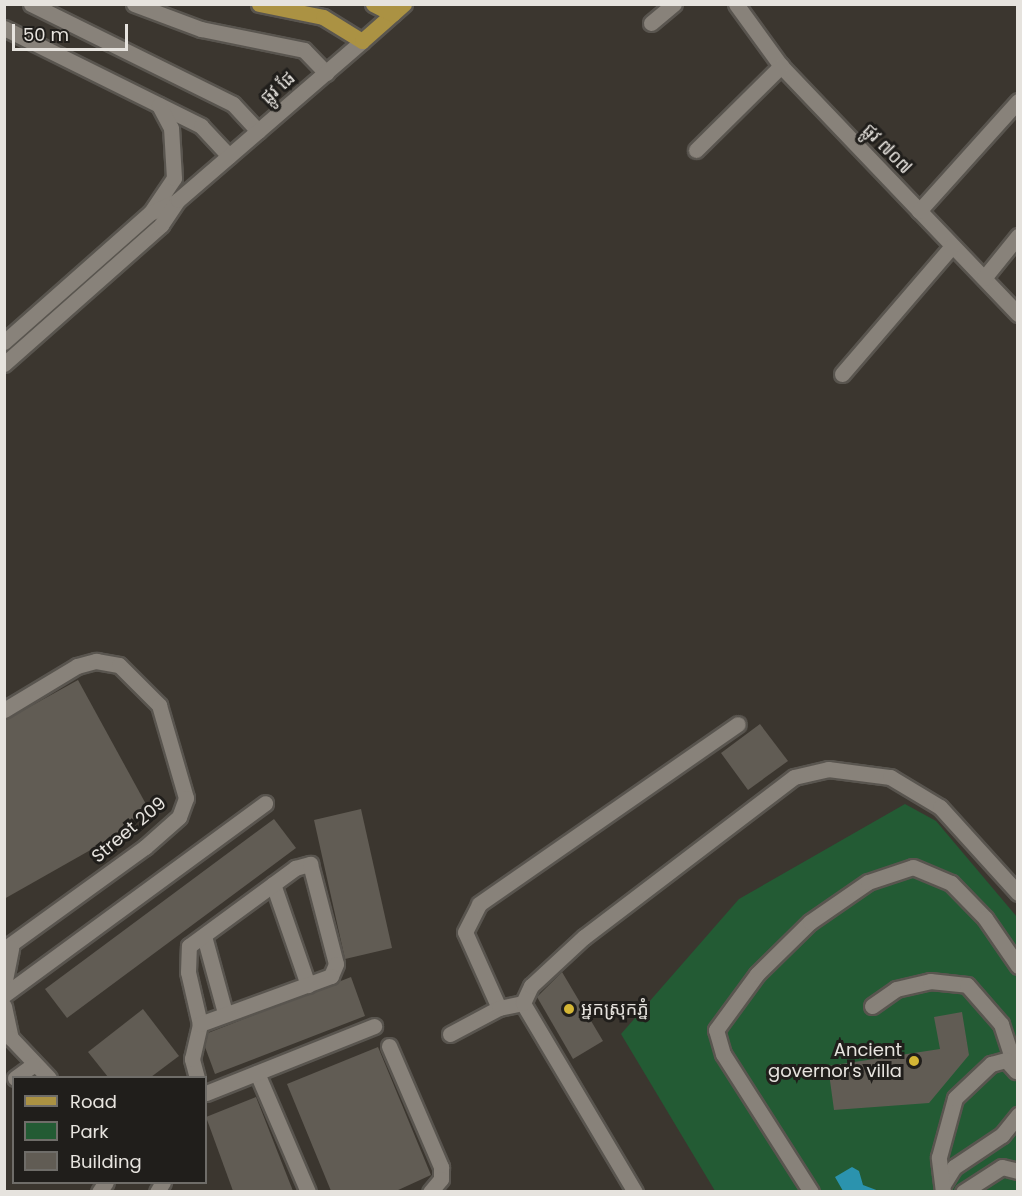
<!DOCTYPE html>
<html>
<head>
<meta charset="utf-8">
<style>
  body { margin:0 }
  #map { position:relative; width:1022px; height:1196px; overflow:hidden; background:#3b362f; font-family:Poppins,"Noto Sans Khmer",sans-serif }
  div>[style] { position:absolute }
  .green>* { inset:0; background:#235b34 }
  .water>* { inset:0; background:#2b93ae }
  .building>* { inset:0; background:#615c54 }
  .roads { filter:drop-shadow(2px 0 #59554f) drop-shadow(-2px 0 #59554f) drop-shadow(0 2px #59554f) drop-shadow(0 -2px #59554f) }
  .minor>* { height:15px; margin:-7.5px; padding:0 7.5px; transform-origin:7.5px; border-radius:7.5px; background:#88827a }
  .major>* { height:15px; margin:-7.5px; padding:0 7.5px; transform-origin:7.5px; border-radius:7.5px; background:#ab9243 }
  .dots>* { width:16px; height:16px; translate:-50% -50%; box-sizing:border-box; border:3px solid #201e1b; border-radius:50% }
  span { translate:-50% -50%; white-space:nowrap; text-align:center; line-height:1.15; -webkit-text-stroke:6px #201e1b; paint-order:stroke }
  .street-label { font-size:18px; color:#e6e3de }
  .poi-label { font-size:18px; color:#e6e3de }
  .left { translate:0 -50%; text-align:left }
  .right { translate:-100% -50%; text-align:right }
  .frame { position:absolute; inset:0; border:6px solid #e6e3de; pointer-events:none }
  .legend { position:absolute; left:12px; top:1076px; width:195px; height:108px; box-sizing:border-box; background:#201e1b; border:2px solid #6f6d69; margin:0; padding:8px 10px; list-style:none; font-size:18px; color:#e6e3de }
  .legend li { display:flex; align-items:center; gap:12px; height:30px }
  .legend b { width:30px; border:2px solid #6f6d69 }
  .scale { position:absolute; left:12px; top:24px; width:116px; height:27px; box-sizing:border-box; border:3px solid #e6e3de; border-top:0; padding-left:8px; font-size:18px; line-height:21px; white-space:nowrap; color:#e6e3de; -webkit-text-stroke:4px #201e1b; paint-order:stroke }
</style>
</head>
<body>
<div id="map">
  <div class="green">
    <i style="clip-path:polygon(905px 804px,936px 821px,1017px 917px,1017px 1191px,715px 1191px,621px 1034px,739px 899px)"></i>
  </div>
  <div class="water">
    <i style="clip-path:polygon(852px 1167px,859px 1171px,863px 1185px,879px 1191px,843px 1191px,835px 1177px)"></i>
  </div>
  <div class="building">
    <i style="clip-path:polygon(78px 680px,147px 806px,117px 835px,4px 899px,4px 721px)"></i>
    <i style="clip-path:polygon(760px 724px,788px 761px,748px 790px,721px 753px)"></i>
    <i style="clip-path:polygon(361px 809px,392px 948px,345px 959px,314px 820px)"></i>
    <i style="clip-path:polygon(274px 819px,296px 848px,67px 1018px,45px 989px)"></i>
    <i style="clip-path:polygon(562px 972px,603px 1041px,573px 1059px,537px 997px)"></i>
    <i style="clip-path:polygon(351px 977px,365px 1016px,215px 1074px,205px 1047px,208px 1033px)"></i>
    <i style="clip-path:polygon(143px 1009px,179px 1056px,151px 1077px,108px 1077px,88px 1052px)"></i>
    <i style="clip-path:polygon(962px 1012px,969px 1055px,929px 1103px,834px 1110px,828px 1066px,940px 1049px,934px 1017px)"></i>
    <i style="clip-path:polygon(378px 1047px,431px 1175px,396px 1191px,331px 1191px,287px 1084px)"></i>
    <i style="clip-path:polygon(256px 1097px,293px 1191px,233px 1191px,206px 1117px)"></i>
  </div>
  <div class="roads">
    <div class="minor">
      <i style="left:31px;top:4px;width:225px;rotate:26.3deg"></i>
      <i style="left:233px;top:104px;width:37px;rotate:47deg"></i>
      <i style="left:134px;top:4px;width:72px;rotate:20.5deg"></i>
      <i style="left:201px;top:29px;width:105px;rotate:11.5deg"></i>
      <i style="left:304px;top:50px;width:32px;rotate:46deg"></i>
      <i style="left:736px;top:4px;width:77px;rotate:54deg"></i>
      <i style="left:781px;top:66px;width:343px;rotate:46.3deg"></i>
      <i style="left:651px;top:23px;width:30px;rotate:-40deg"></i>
      <i style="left:4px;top:28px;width:220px;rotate:26.4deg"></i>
      <i style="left:201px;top:126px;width:41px;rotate:47deg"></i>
      <i style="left:696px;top:150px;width:120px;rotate:-44.7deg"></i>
      <i style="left:919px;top:211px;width:148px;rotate:-48deg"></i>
      <i style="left:151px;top:212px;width:41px;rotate:-55.9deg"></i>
      <i style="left:174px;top:178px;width:50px;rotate:-93.4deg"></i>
      <i style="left:171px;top:128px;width:26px;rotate:-118deg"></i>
      <i style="left:984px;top:278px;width:54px;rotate:-51deg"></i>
      <i style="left:4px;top:342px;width:195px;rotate:-41.5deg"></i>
      <i style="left:150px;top:213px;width:27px;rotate:-24deg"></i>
      <i style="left:4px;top:364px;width:210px;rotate:-41.5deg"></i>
      <i style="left:161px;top:225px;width:30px;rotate:-56deg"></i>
      <i style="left:178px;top:200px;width:243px;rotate:-40.8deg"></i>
      <i style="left:842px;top:374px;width:169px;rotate:-49.3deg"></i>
      <i style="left:4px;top:710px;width:85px;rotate:-31.1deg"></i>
      <i style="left:77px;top:666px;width:20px;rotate:-15deg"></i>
      <i style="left:96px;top:661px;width:23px;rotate:10deg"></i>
      <i style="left:119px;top:665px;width:57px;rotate:45deg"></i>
      <i style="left:159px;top:705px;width:97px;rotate:73.8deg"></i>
      <i style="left:186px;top:798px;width:20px;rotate:110deg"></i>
      <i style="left:179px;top:817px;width:45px;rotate:138.6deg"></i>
      <i style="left:145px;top:847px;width:174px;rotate:144.1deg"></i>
      <i style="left:273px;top:884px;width:107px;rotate:70.9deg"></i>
      <i style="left:204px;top:936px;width:80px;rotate:74.7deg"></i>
      <i style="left:4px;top:985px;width:38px;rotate:-79deg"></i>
      <i style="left:4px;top:995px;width:324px;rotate:-36.3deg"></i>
      <i style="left:4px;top:1006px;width:33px;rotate:78deg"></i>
      <i style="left:11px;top:1038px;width:55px;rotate:46.5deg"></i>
      <i style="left:872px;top:1006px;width:29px;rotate:-35deg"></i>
      <i style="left:896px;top:989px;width:35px;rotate:-13deg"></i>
      <i style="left:930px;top:981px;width:37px;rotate:6deg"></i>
      <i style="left:967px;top:985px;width:52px;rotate:48.9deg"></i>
      <i style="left:1001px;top:1024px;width:48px;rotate:71.9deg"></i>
      <i style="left:499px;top:1008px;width:83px;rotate:-114.1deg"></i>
      <i style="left:465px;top:932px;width:31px;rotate:-63deg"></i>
      <i style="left:479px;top:904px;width:315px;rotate:-34.8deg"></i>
      <i style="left:450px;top:1034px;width:55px;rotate:-28deg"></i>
      <i style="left:499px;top:1008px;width:25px;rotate:-12deg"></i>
      <i style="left:389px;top:1046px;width:132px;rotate:66.7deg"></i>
      <i style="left:441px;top:1167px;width:12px;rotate:90deg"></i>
      <i style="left:441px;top:1179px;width:17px;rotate:130deg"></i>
      <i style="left:257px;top:1073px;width:129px;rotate:66.8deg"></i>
      <i style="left:15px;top:1078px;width:22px;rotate:-36deg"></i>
      <i style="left:197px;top:1078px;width:20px;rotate:-105deg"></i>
      <i style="left:192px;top:1059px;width:36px;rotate:-77deg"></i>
      <i style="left:200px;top:1024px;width:53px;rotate:-103deg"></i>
      <i style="left:188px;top:972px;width:26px;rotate:-88deg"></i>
      <i style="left:189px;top:946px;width:132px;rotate:-36.3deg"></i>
      <i style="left:295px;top:868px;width:16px;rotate:-15deg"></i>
      <i style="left:310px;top:864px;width:103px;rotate:75.4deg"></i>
      <i style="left:336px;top:964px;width:13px;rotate:113deg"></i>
      <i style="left:331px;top:976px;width:140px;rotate:159.9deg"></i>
      <i style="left:206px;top:1093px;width:181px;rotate:-21.7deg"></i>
      <i style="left:944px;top:1183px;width:19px;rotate:-58deg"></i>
      <i style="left:954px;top:1167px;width:58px;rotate:-33.7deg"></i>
      <i style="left:1002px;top:1135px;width:26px;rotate:-51deg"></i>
      <i style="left:99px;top:1192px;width:12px;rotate:-55deg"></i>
      <i style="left:157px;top:1192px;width:12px;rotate:-59deg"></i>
      <i style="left:635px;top:1192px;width:220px;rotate:-120.7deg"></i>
      <i style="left:523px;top:1003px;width:19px;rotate:-65deg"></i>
      <i style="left:531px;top:986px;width:72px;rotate:-42.8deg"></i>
      <i style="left:584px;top:937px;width:264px;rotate:-37.3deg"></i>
      <i style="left:794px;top:777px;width:35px;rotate:-13deg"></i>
      <i style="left:828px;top:769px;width:63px;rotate:7.4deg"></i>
      <i style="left:890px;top:777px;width:58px;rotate:31deg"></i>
      <i style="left:940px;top:807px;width:116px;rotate:47.8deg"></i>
      <i style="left:811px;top:1192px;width:164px;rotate:-122.5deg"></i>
      <i style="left:723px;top:1054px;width:25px;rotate:-106deg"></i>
      <i style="left:716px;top:1030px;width:69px;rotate:-53.8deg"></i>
      <i style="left:757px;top:974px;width:74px;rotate:-44.5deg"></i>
      <i style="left:810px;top:922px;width:70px;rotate:-34.6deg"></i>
      <i style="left:868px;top:882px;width:47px;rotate:-18.4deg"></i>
      <i style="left:913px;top:867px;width:41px;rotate:22.8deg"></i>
      <i style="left:951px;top:883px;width:49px;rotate:45.8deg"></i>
      <i style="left:985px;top:918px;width:58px;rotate:55.5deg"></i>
      <i style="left:943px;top:1192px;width:35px;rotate:-97deg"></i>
      <i style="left:939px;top:1157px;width:61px;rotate:-74.8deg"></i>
      <i style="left:955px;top:1098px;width:50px;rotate:-43.4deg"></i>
      <i style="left:991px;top:1064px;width:16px;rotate:-15deg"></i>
      <i style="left:1006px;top:1060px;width:15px;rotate:48deg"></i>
      <i style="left:963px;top:1192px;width:46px;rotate:-32.7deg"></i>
      <i style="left:1002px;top:1167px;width:16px;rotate:14deg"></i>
    </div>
    <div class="major">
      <i style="left:259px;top:4px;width:65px;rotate:11.5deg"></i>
      <i style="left:323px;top:17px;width:46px;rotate:31.6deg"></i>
      <i style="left:362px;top:41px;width:56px;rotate:-41.4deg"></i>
      <i style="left:373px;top:4px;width:22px;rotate:27deg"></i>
    </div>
  </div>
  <div class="dots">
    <i style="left:569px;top:1009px;background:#d4b635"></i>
    <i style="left:914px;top:1061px;background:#d4b635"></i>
  </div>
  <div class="street-label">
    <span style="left:278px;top:88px;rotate:-41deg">ផ្លូវ ផែ</span>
    <span style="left:887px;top:149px;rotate:46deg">ផ្លូវ ៧០៧</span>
    <span style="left:129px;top:830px;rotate:-40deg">Street 209</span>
  </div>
  <div class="poi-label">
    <span class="left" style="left:581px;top:1009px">អ្នកស្រុកភ្នំ</span>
    <span class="right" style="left:902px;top:1061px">Ancient<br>governor's villa</span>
  </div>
  <div class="frame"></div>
  <ul class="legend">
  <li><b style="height:8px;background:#ab9243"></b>Road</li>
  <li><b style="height:16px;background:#235b34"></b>Park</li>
  <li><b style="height:16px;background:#615c54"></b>Building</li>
  </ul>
  <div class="scale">50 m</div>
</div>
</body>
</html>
